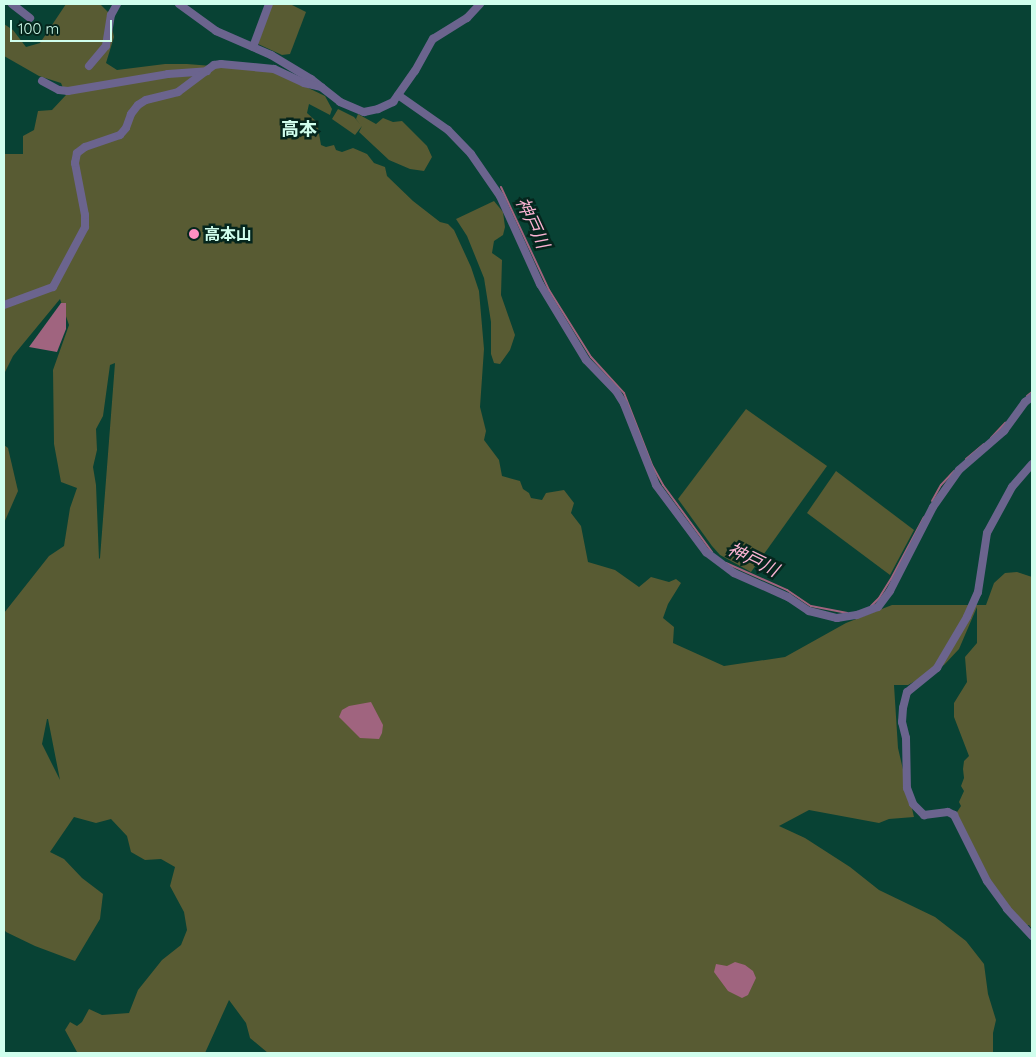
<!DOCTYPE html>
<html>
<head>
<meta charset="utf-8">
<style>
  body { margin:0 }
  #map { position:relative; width:1036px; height:1057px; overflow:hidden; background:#084234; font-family:Quicksand,"Noto Sans JP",sans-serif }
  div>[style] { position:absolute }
  .green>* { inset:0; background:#585b33 }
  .water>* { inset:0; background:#a0647f }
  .stream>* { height:2px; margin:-1px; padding:0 1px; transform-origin:1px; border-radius:1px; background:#a0647f }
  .minor>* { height:8px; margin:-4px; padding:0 4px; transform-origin:4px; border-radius:4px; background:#6b648e }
  .dots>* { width:14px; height:14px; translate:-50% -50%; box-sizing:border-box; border:2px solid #05261d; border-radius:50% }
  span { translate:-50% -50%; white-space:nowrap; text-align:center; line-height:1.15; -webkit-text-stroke:5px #05261d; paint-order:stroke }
  .poi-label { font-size:16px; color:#d0feed; font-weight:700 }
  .left { translate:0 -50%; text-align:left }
  .neighbourhood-label { font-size:18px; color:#d0feed; font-weight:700 }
  .water-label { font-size:18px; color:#fbb3d3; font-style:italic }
  .frame { position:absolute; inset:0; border:5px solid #d0feed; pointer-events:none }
  .scale { position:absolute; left:10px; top:20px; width:102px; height:22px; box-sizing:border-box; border:2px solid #d0feed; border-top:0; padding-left:6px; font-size:15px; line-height:18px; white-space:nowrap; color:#d0feed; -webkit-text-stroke:4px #05261d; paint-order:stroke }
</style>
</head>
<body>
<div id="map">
  <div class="green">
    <i style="clip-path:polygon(evenodd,66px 4px,100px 4px,109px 13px,114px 37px,106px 63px,117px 70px,165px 64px,187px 64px,273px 71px,325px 96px,332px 109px,330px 115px,309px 104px,307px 113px,317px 122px,321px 145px,326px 147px,334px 145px,336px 150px,342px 152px,353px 148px,367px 154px,374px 163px,385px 167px,387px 176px,413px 201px,440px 222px,448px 224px,454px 230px,471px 267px,479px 291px,484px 349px,480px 407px,486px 431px,484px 440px,499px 460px,502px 476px,520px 481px,523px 489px,529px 493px,531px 498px,542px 500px,546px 493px,564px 490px,574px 503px,571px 513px,581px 526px,588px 562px,615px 570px,639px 587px,651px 577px,669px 582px,676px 579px,681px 583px,668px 604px,663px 618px,674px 627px,673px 643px,724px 666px,785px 657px,846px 623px,892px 605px,986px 605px,994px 583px,1005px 573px,1017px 572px,1032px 577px,1032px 929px,1029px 925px,1025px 926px,1010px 909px,1001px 894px,990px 882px,955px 815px,961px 806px,959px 802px,964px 791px,961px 786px,964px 778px,963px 769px,964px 761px,969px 756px,954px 717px,954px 703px,967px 682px,965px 657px,977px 643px,977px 607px,959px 649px,944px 665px,908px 685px,894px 685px,898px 748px,914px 817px,889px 819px,879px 823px,809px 810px,779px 826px,805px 838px,850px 867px,879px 890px,935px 917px,966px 941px,984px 964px,988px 994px,996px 1020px,993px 1033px,993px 1053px,268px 1053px,250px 1038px,246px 1023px,229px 1000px,205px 1053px,76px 1053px,77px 1052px,65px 1030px,70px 1022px,77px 1026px,82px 1022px,89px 1009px,102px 1015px,129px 1013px,138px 990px,162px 960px,181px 945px,187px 930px,184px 912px,170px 886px,175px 867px,161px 859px,145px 860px,131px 852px,127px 836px,111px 819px,96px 823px,74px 817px,50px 852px,64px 859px,82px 878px,103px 894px,100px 919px,75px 961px,35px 946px,6px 932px,4px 929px,4px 613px,49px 556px,64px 546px,70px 508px,77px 488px,61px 482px,54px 444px,53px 370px,69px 325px,60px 299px,13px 356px,4px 374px,4px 154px,23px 154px,23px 136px,34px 130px,38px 111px,52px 110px,66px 95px,61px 83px,39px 76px,4px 56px,4px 24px,13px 30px,26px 47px,40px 43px,66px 4px,115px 363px,100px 558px,99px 559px,96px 485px,93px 467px,97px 450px,96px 429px,103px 416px,110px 365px,115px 363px,66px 4px,47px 719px,48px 719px,60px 780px,42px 744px,47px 719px)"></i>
    <i style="clip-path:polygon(272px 4px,290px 4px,306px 12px,290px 54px,282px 55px,258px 44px)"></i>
    <i style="clip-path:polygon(338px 109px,354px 117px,361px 125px,356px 119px,358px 114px,376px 124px,383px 118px,393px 122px,402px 121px,427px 146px,432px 157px,424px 171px,410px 169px,389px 160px,359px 132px,362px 126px,355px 135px,332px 119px)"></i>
    <i style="clip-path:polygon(494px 201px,503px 212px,505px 227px,503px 235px,494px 241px,492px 253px,502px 260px,501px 295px,515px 335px,510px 350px,500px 364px,494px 363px,491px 354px,491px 322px,484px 278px,467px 236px,456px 219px)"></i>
    <i style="clip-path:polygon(746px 409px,827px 466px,751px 572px,720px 555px,712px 546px,678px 499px)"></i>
    <i style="clip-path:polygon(4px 445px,8px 448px,18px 491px,4px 523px)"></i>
    <i style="clip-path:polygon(836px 471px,914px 530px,890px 575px,807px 513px)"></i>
  </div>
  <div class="water">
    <i style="clip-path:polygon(61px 303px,66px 303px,66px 329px,57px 352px,29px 347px)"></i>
    <i style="clip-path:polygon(371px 702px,383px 725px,382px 733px,379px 739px,360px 738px,339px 717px,342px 710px,349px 706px)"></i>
    <i style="clip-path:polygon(735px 962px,745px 965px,753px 971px,756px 978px,748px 995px,742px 998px,728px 991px,714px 972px,716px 964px,727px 966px)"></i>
  </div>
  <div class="stream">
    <i style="left:501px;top:187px;width:114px;rotate:65deg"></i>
    <i style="left:549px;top:290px;width:79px;rotate:57.9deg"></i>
    <i style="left:591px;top:357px;width:49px;rotate:47.5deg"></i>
    <i style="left:624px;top:393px;width:77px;rotate:68.7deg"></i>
    <i style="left:652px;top:465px;width:23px;rotate:61deg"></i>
    <i style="left:663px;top:485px;width:83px;rotate:53.8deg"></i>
    <i style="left:1027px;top:396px;width:6px;rotate:-39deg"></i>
    <i style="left:991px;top:438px;width:21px;rotate:-47deg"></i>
    <i style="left:966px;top:459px;width:23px;rotate:-40deg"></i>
    <i style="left:932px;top:501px;width:18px;rotate:-61deg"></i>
    <i style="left:941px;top:485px;width:19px;rotate:-47deg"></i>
    <i style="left:726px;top:563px;width:67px;rotate:23.9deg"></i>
    <i style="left:787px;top:590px;width:29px;rotate:34deg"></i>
    <i style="left:811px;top:606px;width:37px;rotate:11deg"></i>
    <i style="left:871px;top:606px;width:11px;rotate:-45deg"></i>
    <i style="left:879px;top:598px;width:22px;rotate:-58deg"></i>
    <i style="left:891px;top:579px;width:70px;rotate:-62deg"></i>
  </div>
  <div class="minor">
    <i style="left:12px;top:4px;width:23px;rotate:38deg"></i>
    <i style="left:179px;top:4px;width:46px;rotate:36.1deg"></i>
    <i style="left:216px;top:31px;width:60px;rotate:23.6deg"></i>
    <i style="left:271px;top:55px;width:47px;rotate:31deg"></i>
    <i style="left:311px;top:79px;width:37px;rotate:38deg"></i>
    <i style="left:340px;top:102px;width:26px;rotate:23deg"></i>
    <i style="left:364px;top:112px;width:14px;rotate:-12deg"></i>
    <i style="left:378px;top:109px;width:17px;rotate:-25deg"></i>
    <i style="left:393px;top:102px;width:38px;rotate:-55deg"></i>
    <i style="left:415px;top:71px;width:37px;rotate:-61deg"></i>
    <i style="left:433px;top:39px;width:40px;rotate:-32deg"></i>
    <i style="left:467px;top:18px;width:19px;rotate:-47deg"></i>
    <i style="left:253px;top:47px;width:46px;rotate:-69.6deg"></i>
    <i style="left:89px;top:66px;width:26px;rotate:-50deg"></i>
    <i style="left:106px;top:46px;width:31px;rotate:-81deg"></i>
    <i style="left:111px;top:15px;width:13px;rotate:-61deg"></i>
    <i style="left:42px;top:81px;width:19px;rotate:28deg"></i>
    <i style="left:59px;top:90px;width:9px;rotate:6deg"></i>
    <i style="left:68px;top:91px;width:101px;rotate:-9.6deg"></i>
    <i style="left:168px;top:74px;width:39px;rotate:-4deg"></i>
    <i style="left:398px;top:95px;width:61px;rotate:35deg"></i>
    <i style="left:448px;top:130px;width:33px;rotate:46deg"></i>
    <i style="left:471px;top:154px;width:51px;rotate:55.4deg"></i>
    <i style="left:500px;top:196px;width:97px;rotate:65.6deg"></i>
    <i style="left:540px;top:284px;width:89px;rotate:58.8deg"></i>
    <i style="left:586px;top:360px;width:43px;rotate:45.9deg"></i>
    <i style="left:616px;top:391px;width:15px;rotate:58deg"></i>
    <i style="left:624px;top:404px;width:87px;rotate:68.4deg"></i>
    <i style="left:656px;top:485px;width:84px;rotate:53.3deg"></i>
    <i style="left:706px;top:552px;width:35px;rotate:37deg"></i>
    <i style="left:734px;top:573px;width:59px;rotate:24deg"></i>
    <i style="left:788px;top:597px;width:25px;rotate:34deg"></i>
    <i style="left:809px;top:611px;width:29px;rotate:14deg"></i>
    <i style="left:837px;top:618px;width:20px;rotate:-9deg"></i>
    <i style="left:857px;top:615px;width:22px;rotate:-21deg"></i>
    <i style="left:878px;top:607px;width:20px;rotate:-53deg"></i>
    <i style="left:890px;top:591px;width:94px;rotate:-62.9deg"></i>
    <i style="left:933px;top:507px;width:45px;rotate:-54.9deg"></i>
    <i style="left:959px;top:470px;width:60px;rotate:-40.9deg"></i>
    <i style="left:1004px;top:431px;width:36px;rotate:-54deg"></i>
    <i style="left:1025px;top:402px;width:9px;rotate:-36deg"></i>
    <i style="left:4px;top:305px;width:52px;rotate:-20.2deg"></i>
    <i style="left:53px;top:287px;width:68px;rotate:-61.9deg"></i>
    <i style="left:85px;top:227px;width:12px;rotate:-90deg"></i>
    <i style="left:85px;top:215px;width:53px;rotate:-100.9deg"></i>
    <i style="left:75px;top:163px;width:10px;rotate:-79deg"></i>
    <i style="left:77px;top:153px;width:10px;rotate:-37deg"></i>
    <i style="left:85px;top:147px;width:37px;rotate:-19deg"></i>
    <i style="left:120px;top:135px;width:9px;rotate:-49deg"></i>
    <i style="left:126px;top:128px;width:15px;rotate:-70deg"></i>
    <i style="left:131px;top:114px;width:11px;rotate:-52deg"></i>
    <i style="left:138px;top:105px;width:9px;rotate:-32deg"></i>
    <i style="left:146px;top:100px;width:33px;rotate:-14deg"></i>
    <i style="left:178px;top:92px;width:45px;rotate:-36.9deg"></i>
    <i style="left:214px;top:65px;width:7px;rotate:-8deg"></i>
    <i style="left:221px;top:64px;width:53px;rotate:5.4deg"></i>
    <i style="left:274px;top:69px;width:33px;rotate:25deg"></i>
    <i style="left:304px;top:83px;width:18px;rotate:13deg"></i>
    <i style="left:1032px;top:464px;width:30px;rotate:131deg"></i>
    <i style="left:1012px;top:487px;width:52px;rotate:118.5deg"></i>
    <i style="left:987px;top:533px;width:60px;rotate:98.7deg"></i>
    <i style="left:978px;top:592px;width:27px;rotate:114deg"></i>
    <i style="left:967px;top:617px;width:59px;rotate:120.5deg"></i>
    <i style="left:937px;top:668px;width:38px;rotate:141deg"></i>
    <i style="left:907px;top:692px;width:16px;rotate:104deg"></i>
    <i style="left:903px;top:708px;width:14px;rotate:94deg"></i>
    <i style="left:902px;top:722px;width:16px;rotate:76deg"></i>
    <i style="left:906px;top:738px;width:50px;rotate:88.9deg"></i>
    <i style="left:907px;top:788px;width:17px;rotate:69deg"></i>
    <i style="left:913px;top:804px;width:16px;rotate:45deg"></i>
    <i style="left:924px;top:815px;width:24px;rotate:-7deg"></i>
    <i style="left:948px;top:812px;width:7px;rotate:27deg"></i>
    <i style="left:954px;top:815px;width:74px;rotate:63.4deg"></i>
    <i style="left:987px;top:881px;width:34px;rotate:54deg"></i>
    <i style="left:1007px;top:909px;width:37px;rotate:47deg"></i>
  </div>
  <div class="dots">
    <i style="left:194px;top:234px;background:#fc8fc2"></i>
  </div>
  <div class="poi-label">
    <span class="left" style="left:204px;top:234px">高本山</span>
  </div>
  <div class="neighbourhood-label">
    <span style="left:299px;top:129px">高本</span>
  </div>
  <div class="water-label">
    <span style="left:532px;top:223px;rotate:65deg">神戸川</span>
    <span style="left:753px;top:560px;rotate:26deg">神戸川</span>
  </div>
  <div class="frame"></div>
  <div class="scale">100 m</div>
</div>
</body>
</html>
